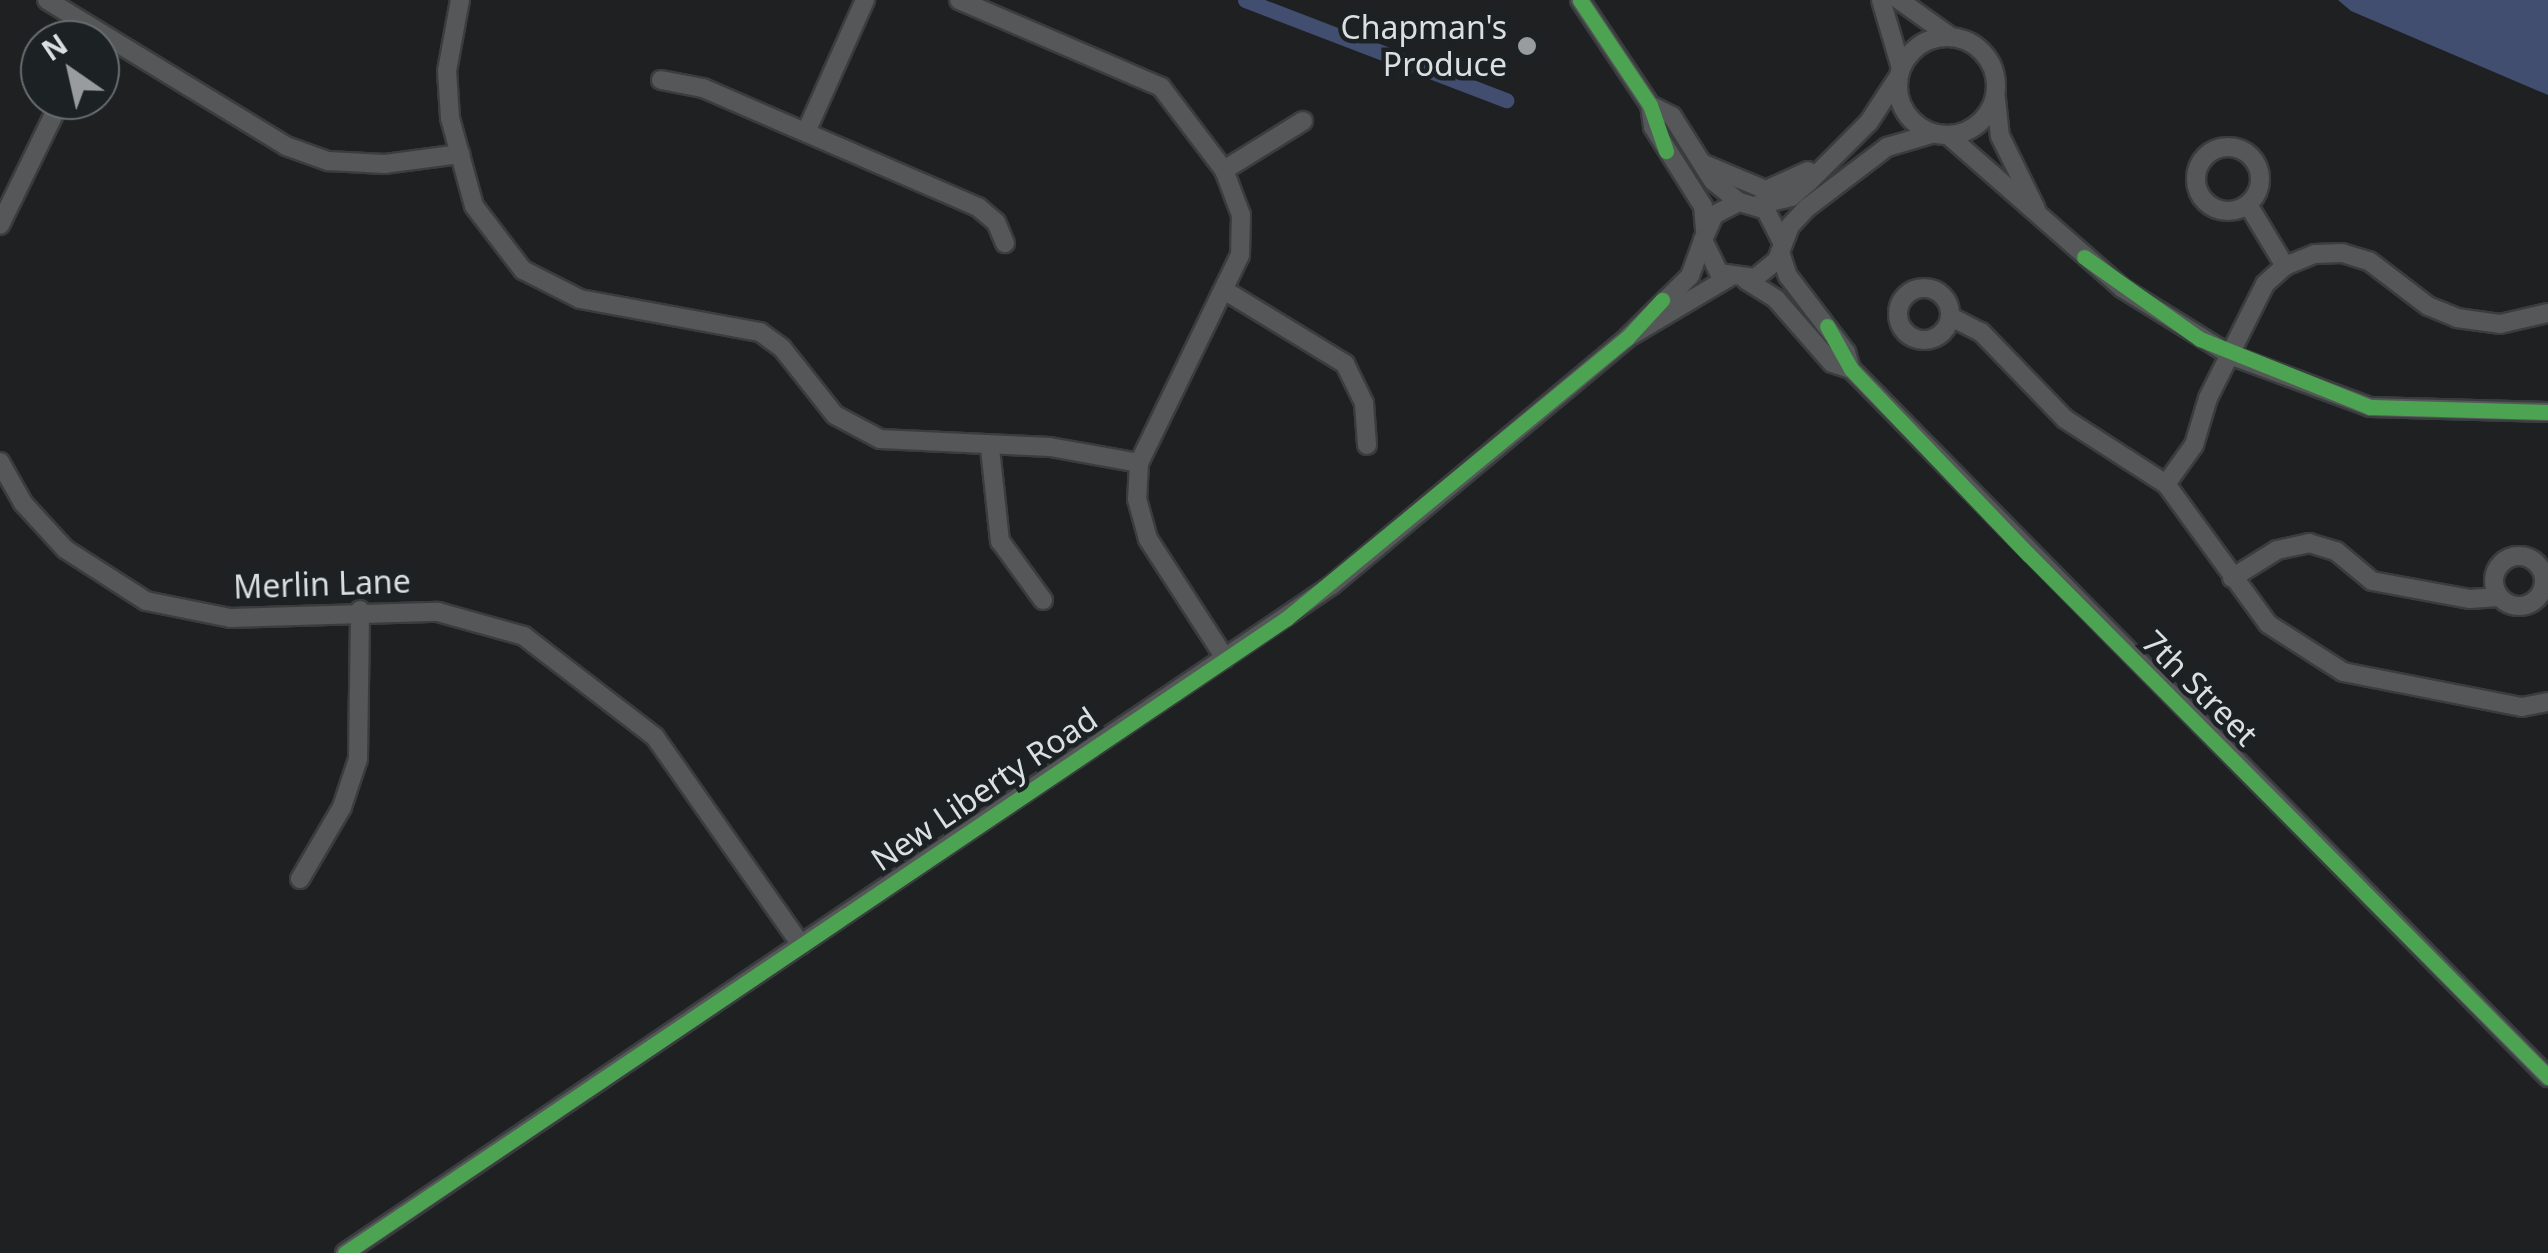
<!DOCTYPE html>
<html>
<head>
<meta charset="utf-8">
<style>
  body { margin:0 }
  #map { position:relative; width:2548px; height:1253px; overflow:hidden; background:#1e2022; font-family:"Noto Sans",sans-serif }
  div>[style] { position:absolute }
  .water>* { inset:0; background:#414e70 }
  .canal>* { height:15px; margin:-7.5px; padding:0 7.5px; transform-origin:7.5px; border-radius:7.5px; background:#414e70 }
  .roads { filter:drop-shadow(2px 0 #3a3d3e) drop-shadow(-2px 0 #3a3d3e) drop-shadow(0 2px #3a3d3e) drop-shadow(0 -2px #3a3d3e) }
  .minor>* { height:18px; margin:-9px; padding:0 9px; transform-origin:9px; border-radius:9px; background:#555758 }
  .minor>.ring { margin:-9px; padding:0; box-sizing:content-box; background:none; border:18px solid #555758; border-radius:50% }
  .cycleway>* { height:15px; margin:-7.5px; padding:0 7.5px; transform-origin:7.5px; border-radius:7.5px; background:#4ca352 }
  .dots>* { width:28px; height:28px; translate:-50% -50%; box-sizing:border-box; border:5px solid #1c2124; border-radius:50% }
  span { translate:-50% -50%; white-space:nowrap; text-align:center; line-height:1.15; -webkit-text-stroke:9px #1c2124; paint-order:stroke }
  .poi-label { font-size:32px; color:#dbdfe1 }
  .right { translate:-100% -50%; text-align:right }
  .street-label { font-size:32px; color:#dbdfe1 }
  .north { position:absolute; left:20px; top:20px; width:100px; height:100px; box-sizing:border-box; background:#1c2124; border:2px solid #686d70; border-radius:50%; rotate:326deg; font-size:28px; font-weight:700; line-height:40px; text-align:center; color:#dbdfe1 }
  .north::after { content:''; display:block; margin:auto; width:35px; height:45px; background:#999c9e; clip-path:polygon(50% 0,100% 100%,50% 72%,0 100%) }
</style>
</head>
<body>
<div id="map">
  <div class="water">
    <i style="clip-path:polygon(2338px 0,2548px 0,2548px 95px,2351px 11px)"></i>
  </div>
  <div class="canal">
    <i style="left:1245px;top:0;width:280px;rotate:21deg"></i>
  </div>
  <div class="roads">
    <div class="minor">
      <i style="left:47px;top:0;width:280px;rotate:31.4deg"></i>
      <i style="left:286px;top:146px;width:45px;rotate:19.7deg"></i>
      <i style="left:328px;top:161px;width:57px;rotate:3deg"></i>
      <i style="left:385px;top:164px;width:76px;rotate:-7.6deg"></i>
      <i style="left:460px;top:0;width:72px;rotate:100.4deg"></i>
      <i style="left:447px;top:71px;width:47px;rotate:86.3deg"></i>
      <i style="left:450px;top:118px;width:91px;rotate:74.7deg"></i>
      <i style="left:474px;top:206px;width:81px;rotate:52.6deg"></i>
      <i style="left:523px;top:270px;width:64px;rotate:27deg"></i>
      <i style="left:580px;top:299px;width:183px;rotate:10.4deg"></i>
      <i style="left:760px;top:332px;width:27px;rotate:36deg"></i>
      <i style="left:782px;top:348px;width:85px;rotate:51.7deg"></i>
      <i style="left:835px;top:415px;width:51px;rotate:28.1deg"></i>
      <i style="left:880px;top:439px;width:170px;rotate:2.7deg"></i>
      <i style="left:1050px;top:447px;width:90px;rotate:10.2deg"></i>
      <i style="left:959px;top:0;width:220px;rotate:23.3deg"></i>
      <i style="left:1161px;top:87px;width:104px;rotate:52.8deg"></i>
      <i style="left:1224px;top:170px;width:48px;rotate:69.3deg"></i>
      <i style="left:1241px;top:215px;width:40px;rotate:91.4deg"></i>
      <i style="left:1240px;top:255px;width:231px;rotate:115.9deg"></i>
      <i style="left:1139px;top:463px;width:36px;rotate:93deg"></i>
      <i style="left:1137px;top:499px;width:41px;rotate:74.6deg"></i>
      <i style="left:1148px;top:539px;width:142px;rotate:57.1deg"></i>
      <i style="left:1580px;top:0;width:126px;rotate:56.3deg"></i>
      <i style="left:1650px;top:105px;width:22px;rotate:82deg"></i>
      <i style="left:1653px;top:127px;width:93px;rotate:57.7deg"></i>
      <i style="left:1703px;top:206px;width:25px;rotate:85deg"></i>
      <i style="left:1881px;top:0;width:71px;rotate:73.6deg"></i>
      <i style="left:1899px;top:0;width:64px;rotate:35.4deg"></i>
      <i class="ring" style="left:1898px;top:37px;width:80px;height:80px"></i>
      <i style="left:661px;top:80px;width:43px;rotate:10.8deg"></i>
      <i style="left:703px;top:88px;width:300px;rotate:23.4deg"></i>
      <i style="left:978px;top:207px;width:23px;rotate:40deg"></i>
      <i style="left:996px;top:222px;width:23px;rotate:67deg"></i>
      <i style="left:1996px;top:99px;width:37px;rotate:84deg"></i>
      <i style="left:2000px;top:136px;width:81px;rotate:63.7deg"></i>
      <i style="left:1650px;top:105px;width:25px;rotate:27deg"></i>
      <i style="left:1672px;top:116px;width:77px;rotate:57.8deg"></i>
      <i style="left:1713px;top:181px;width:33px;rotate:39deg"></i>
      <i style="left:806px;top:132px;width:145px;rotate:-65.9deg"></i>
      <i style="left:1949px;top:136px;width:230px;rotate:41.3deg"></i>
      <i style="left:2122px;top:288px;width:127px;rotate:31.8deg"></i>
      <i style="left:2230px;top:355px;width:149px;rotate:20.4deg"></i>
      <i style="left:2370px;top:407px;width:178px;rotate:1.6deg"></i>
      <i class="ring" style="left:2196px;top:147px;width:46px;height:46px"></i>
      <i style="left:1704px;top:164px;width:67px;rotate:22.8deg"></i>
      <i style="left:1766px;top:190px;width:46px;rotate:-24.3deg"></i>
      <i style="left:1224px;top:170px;width:93px;rotate:-31.8deg"></i>
      <i style="left:1757px;top:205px;width:35px;rotate:-13deg"></i>
      <i style="left:1791px;top:197px;width:23px;rotate:-40deg"></i>
      <i style="left:1809px;top:182px;width:85px;rotate:-45deg"></i>
      <i style="left:1869px;top:122px;width:51px;rotate:-56.9deg"></i>
      <i style="left:2250px;top:208px;width:68px;rotate:58.9deg"></i>
      <i style="left:0;top:225px;width:139px;rotate:-64deg"></i>
      <i style="left:1782px;top:242px;width:36px;rotate:-117deg"></i>
      <i style="left:1766px;top:210px;width:28px;rotate:-163deg"></i>
      <i style="left:1739px;top:202px;width:28px;rotate:153deg"></i>
      <i style="left:1714px;top:215px;width:27px;rotate:114deg"></i>
      <i style="left:1703px;top:240px;width:37px;rotate:64deg"></i>
      <i style="left:1719px;top:273px;width:36px;rotate:8deg"></i>
      <i style="left:1755px;top:278px;width:28px;rotate:-39deg"></i>
      <i style="left:1777px;top:260px;width:36px;rotate:-69deg"></i>
      <i style="left:1790px;top:226px;width:26px;rotate:-47deg"></i>
      <i style="left:1808px;top:207px;width:99px;rotate:-37.2deg"></i>
      <i style="left:1887px;top:147px;width:47px;rotate:-16.1deg"></i>
      <i style="left:1780px;top:252px;width:25px;rotate:72deg"></i>
      <i style="left:1788px;top:276px;width:96px;rotate:52.7deg"></i>
      <i style="left:1846px;top:352px;width:18px;rotate:74deg"></i>
      <i style="left:1851px;top:369px;width:994px;rotate:45.45deg"></i>
      <i style="left:1746px;top:280px;width:36px;rotate:32deg"></i>
      <i style="left:1776px;top:299px;width:85px;rotate:48.8deg"></i>
      <i style="left:1832px;top:363px;width:20px;rotate:18deg"></i>
      <i class="ring" style="left:1898px;top:288px;width:34px;height:34px"></i>
      <i style="left:1224px;top:290px;width:142px;rotate:31.4deg"></i>
      <i style="left:1345px;top:364px;width:43px;rotate:64deg"></i>
      <i style="left:1364px;top:403px;width:42px;rotate:85.9deg"></i>
      <i style="left:1951px;top:317px;width:34px;rotate:27deg"></i>
      <i style="left:1981px;top:332px;width:121px;rotate:46deg"></i>
      <i style="left:2065px;top:419px;width:120px;rotate:32.8deg"></i>
      <i style="left:2166px;top:484px;width:173px;rotate:53.9deg"></i>
      <i style="left:2268px;top:624px;width:89px;rotate:32.6deg"></i>
      <i style="left:2343px;top:672px;width:182px;rotate:11.1deg"></i>
      <i style="left:2522px;top:707px;width:26px;rotate:-11deg"></i>
      <i style="left:1632px;top:335px;width:112px;rotate:-30.7deg"></i>
      <i style="left:990px;top:448px;width:94px;rotate:83.9deg"></i>
      <i style="left:1000px;top:541px;width:73px;rotate:53.9deg"></i>
      <i style="left:0;top:462px;width:47px;rotate:60.7deg"></i>
      <i style="left:23px;top:503px;width:62px;rotate:47.6deg"></i>
      <i style="left:65px;top:549px;width:96px;rotate:32.7deg"></i>
      <i style="left:146px;top:601px;width:86px;rotate:11.4deg"></i>
      <i style="left:230px;top:618px;width:208px;rotate:-1.7deg"></i>
      <i style="left:438px;top:612px;width:89px;rotate:15.6deg"></i>
      <i style="left:524px;top:636px;width:165px;rotate:37.6deg"></i>
      <i style="left:655px;top:737px;width:254px;rotate:54.9deg"></i>
      <i style="left:2166px;top:484px;width:48px;rotate:-54.3deg"></i>
      <i style="left:2194px;top:445px;width:49px;rotate:-73.4deg"></i>
      <i style="left:2208px;top:398px;width:127px;rotate:-63.4deg"></i>
      <i style="left:2265px;top:284px;width:27px;rotate:-42deg"></i>
      <i style="left:2285px;top:266px;width:32px;rotate:-22deg"></i>
      <i style="left:2315px;top:254px;width:27px;rotate:-2deg"></i>
      <i style="left:2342px;top:253px;width:28px;rotate:17deg"></i>
      <i style="left:2369px;top:261px;width:74px;rotate:37.3deg"></i>
      <i style="left:2428px;top:306px;width:31px;rotate:22deg"></i>
      <i style="left:2457px;top:318px;width:43px;rotate:7.9deg"></i>
      <i style="left:2500px;top:324px;width:49px;rotate:-12.9deg"></i>
      <i class="ring" style="left:2494px;top:556px;width:32px;height:32px"></i>
      <i style="left:2232px;top:578px;width:53px;rotate:-31.9deg"></i>
      <i style="left:2277px;top:550px;width:33px;rotate:-12deg"></i>
      <i style="left:2309px;top:543px;width:28px;rotate:17deg"></i>
      <i style="left:2336px;top:551px;width:47px;rotate:39.8deg"></i>
      <i style="left:2372px;top:581px;width:100px;rotate:10.4deg"></i>
      <i style="left:2470px;top:599px;width:28px;rotate:-4deg"></i>
      <i style="left:300px;top:879px;width:83px;rotate:-59.7deg"></i>
      <i style="left:342px;top:807px;width:51px;rotate:-71.6deg"></i>
      <i style="left:358px;top:759px;width:149px;rotate:-89.2deg"></i>
      <i style="left:345px;top:1253px;width:1192px;rotate:-34.09deg"></i>
      <i style="left:1332px;top:585px;width:385px;rotate:-39.9deg"></i>
      <i style="left:1627px;top:338px;width:88px;rotate:-44.5deg"></i>
      <i style="left:1690px;top:276px;width:38px;rotate:-70deg"></i>
    </div>
  </div>
  <div class="cycleway">
    <i style="left:1580px;top:0;width:126px;rotate:56.3deg"></i>
    <i style="left:1650px;top:105px;width:49px;rotate:70.8deg"></i>
    <i style="left:2084px;top:257px;width:142px;rotate:35.3deg"></i>
    <i style="left:2200px;top:339px;width:183px;rotate:21.8deg"></i>
    <i style="left:2370px;top:407px;width:178px;rotate:1.6deg"></i>
    <i style="left:1827px;top:326px;width:49px;rotate:60.8deg"></i>
    <i style="left:1851px;top:369px;width:256px;rotate:46.3deg"></i>
    <i style="left:2028px;top:554px;width:738px;rotate:45.16deg"></i>
    <i style="left:345px;top:1253px;width:1136px;rotate:-33.98deg"></i>
    <i style="left:1287px;top:618px;width:440px;rotate:-39.5deg"></i>
    <i style="left:1627px;top:338px;width:52px;rotate:-47.4deg"></i>
  </div>
  <div class="dots">
    <i style="left:1527px;top:46px;background:#999c9e"></i>
  </div>
  <div class="poi-label">
    <span class="right" style="left:1507px;top:46px">Chapman's<br>Produce</span>
  </div>
  <div class="street-label">
    <span style="left:322px;top:584px;rotate:-2deg">Merlin Lane</span>
    <span style="left:2200px;top:688px;rotate:45deg">7th Street</span>
    <span style="left:984px;top:789px;rotate:-34deg">New Liberty Road</span>
  </div>
  <div class="north">N</div>
</div>
</body>
</html>
